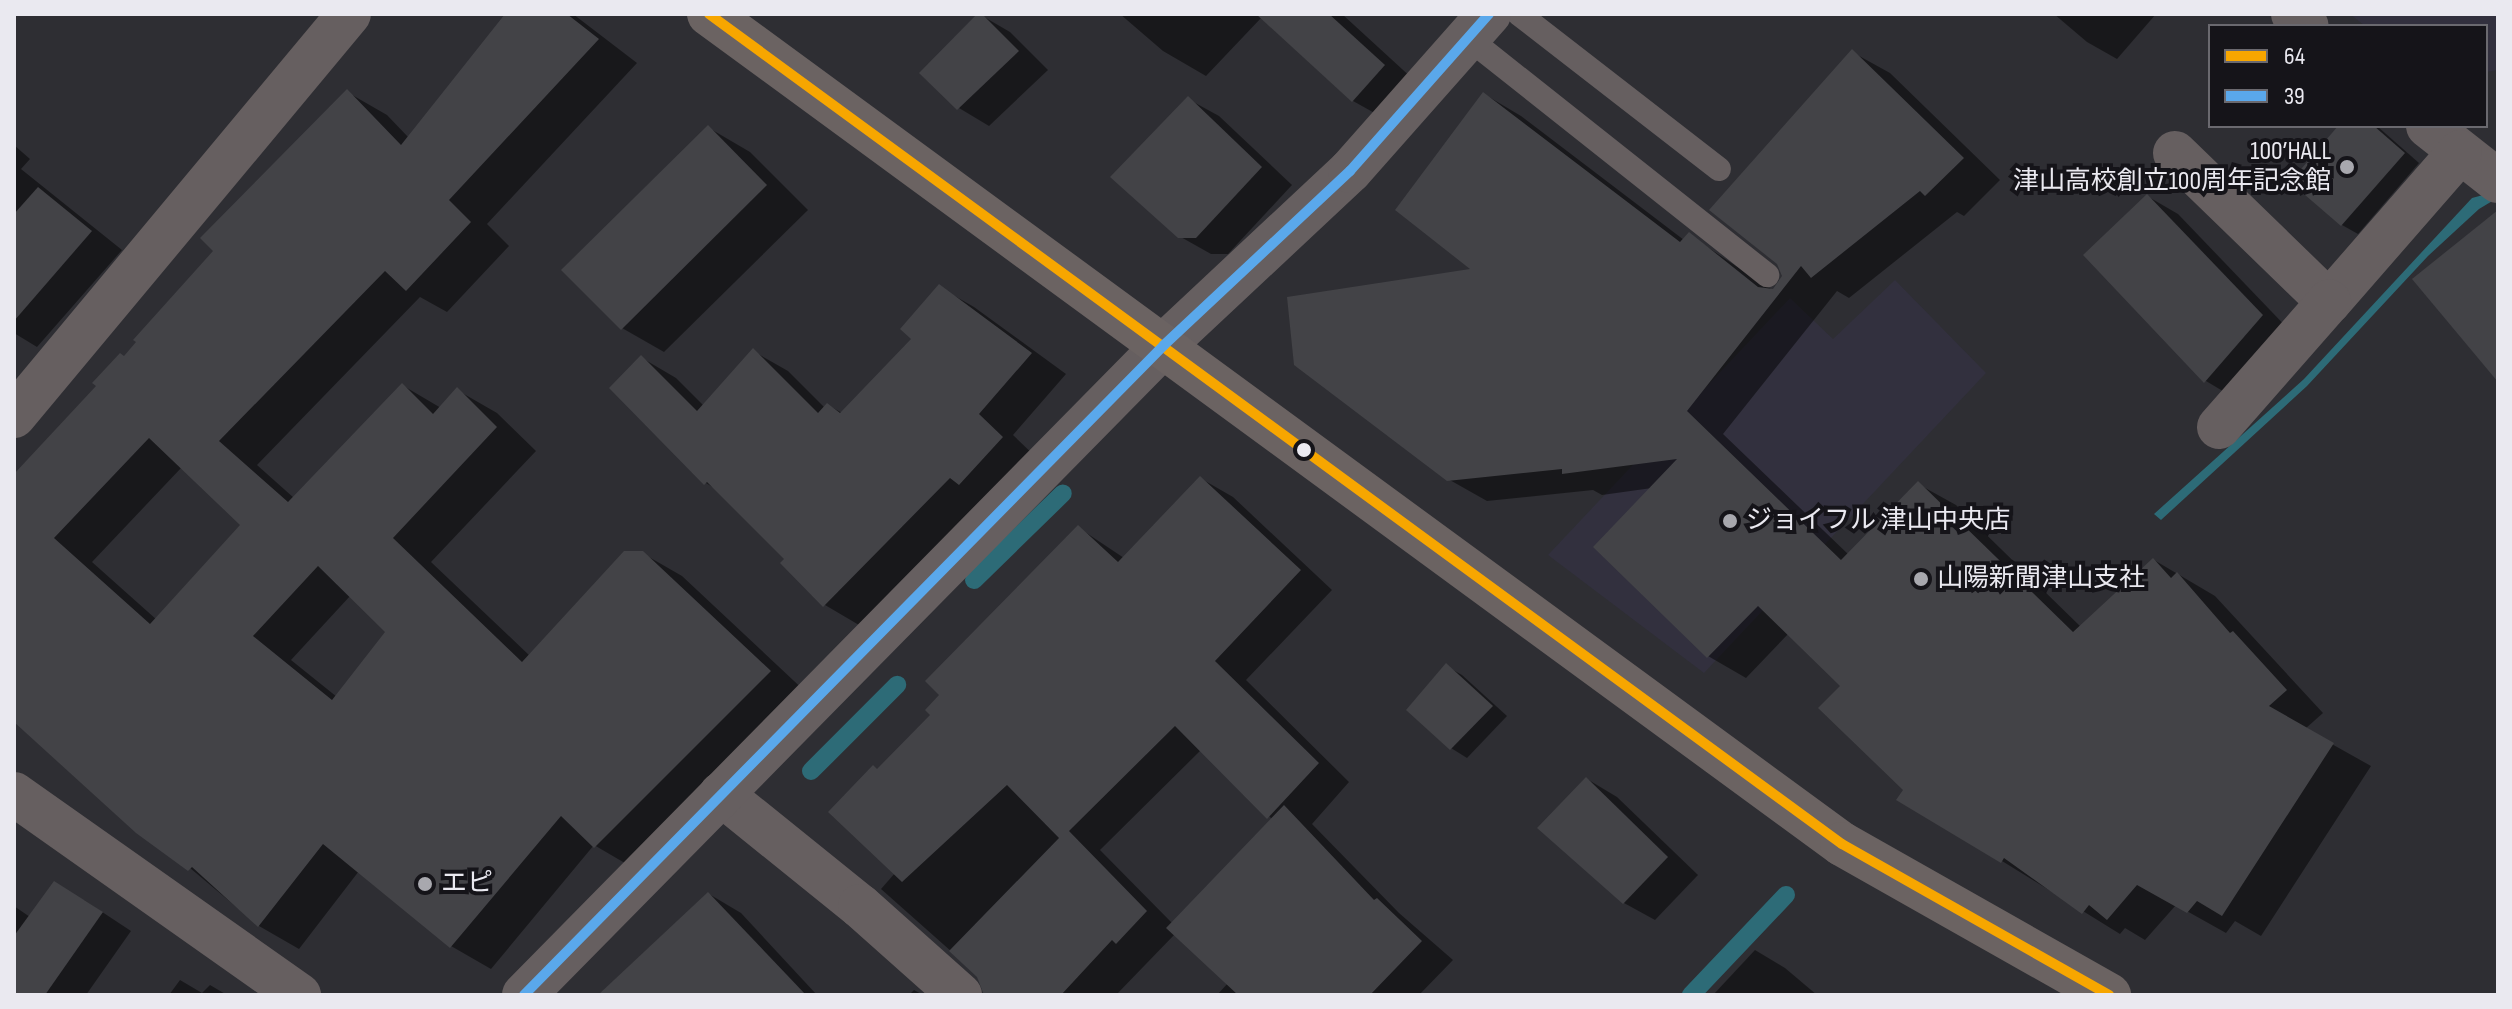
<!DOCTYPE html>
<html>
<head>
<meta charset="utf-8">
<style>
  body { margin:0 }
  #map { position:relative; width:2512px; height:1009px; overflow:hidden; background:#2e2e33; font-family:"Sofia Sans Condensed","Noto Sans JP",sans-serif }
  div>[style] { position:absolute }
  .built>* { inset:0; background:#32303e }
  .water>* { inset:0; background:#2d6b77 }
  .shadow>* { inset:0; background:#0007 }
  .stream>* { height:18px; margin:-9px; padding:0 9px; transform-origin:9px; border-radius:9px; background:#2d6b77 }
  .building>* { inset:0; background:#434347 }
  .lane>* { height:24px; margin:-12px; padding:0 12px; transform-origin:12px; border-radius:12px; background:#665f60 }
  .street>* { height:44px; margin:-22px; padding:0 22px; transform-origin:22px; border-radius:22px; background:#665f60 }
  .secondary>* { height:44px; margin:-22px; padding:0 22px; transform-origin:22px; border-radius:22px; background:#6b6362 }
  .bus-1>* { height:10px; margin:-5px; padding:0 5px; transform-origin:5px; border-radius:5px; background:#f7a600 }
  .bus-2>* { height:10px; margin:-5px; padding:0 5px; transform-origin:5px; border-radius:5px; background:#5aa8eb }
  .dots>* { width:22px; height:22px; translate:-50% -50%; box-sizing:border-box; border:4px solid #151419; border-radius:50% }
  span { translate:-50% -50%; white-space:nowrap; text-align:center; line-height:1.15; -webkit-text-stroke:8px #151419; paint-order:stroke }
  .poi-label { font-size:26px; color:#eae9f0 }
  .right { translate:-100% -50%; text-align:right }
  .left { translate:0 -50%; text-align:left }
  .frame { position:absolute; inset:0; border:16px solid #eae9f0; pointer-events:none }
  .legend { position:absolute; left:2208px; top:24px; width:280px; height:104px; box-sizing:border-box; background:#151419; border:2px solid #6a696f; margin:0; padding:10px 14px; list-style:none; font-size:24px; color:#eae9f0 }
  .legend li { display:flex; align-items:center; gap:16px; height:40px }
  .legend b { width:40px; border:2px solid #6a696f }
</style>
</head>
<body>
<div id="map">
  <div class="built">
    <i style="clip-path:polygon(2350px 14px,2498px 14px,2498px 70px,2486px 72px,2486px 26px,2365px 26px)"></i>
    <i style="clip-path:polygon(1895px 280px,1986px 373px,1704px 673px,1548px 555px,1790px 298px,1833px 339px)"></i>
  </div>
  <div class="water">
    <i style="clip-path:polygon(2498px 191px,2494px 200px,2479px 209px,2428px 256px,2307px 386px,2161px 520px,2154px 514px,2304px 379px,2472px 198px)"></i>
  </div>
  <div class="shadow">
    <i style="clip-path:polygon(evenodd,507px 14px,573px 14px,637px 63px,487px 224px,509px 246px,447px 312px,420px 297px,257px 465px,294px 498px,402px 385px,441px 408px,457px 390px,497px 413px,536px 451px,431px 562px,530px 656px,642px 553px,682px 576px,809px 695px,635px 869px,594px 845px,491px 969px,451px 946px,359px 871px,299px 949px,259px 926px,14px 720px,14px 477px,125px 358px,347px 92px,387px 115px,409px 138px,507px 14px,182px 467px,243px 524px,157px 620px,92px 562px,182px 467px,507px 14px,351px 595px,387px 632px,337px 697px,291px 660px,351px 595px)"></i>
    <i style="clip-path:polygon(979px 14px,1010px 32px,1048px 70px,989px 126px,959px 108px)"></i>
    <i style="clip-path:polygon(1120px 14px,1342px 14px,1426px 91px,1396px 125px,1353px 101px,1262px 17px,1206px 76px,1163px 51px)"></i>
    <i style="clip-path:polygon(2054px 14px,2156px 14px,2117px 59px,2087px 42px)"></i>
    <i style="clip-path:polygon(1852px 52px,1890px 73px,2000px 180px,1964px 216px,1957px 212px,1849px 298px,1837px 291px,1723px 434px,1849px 555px,1918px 484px,1956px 505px,2081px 627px,2154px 560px,2215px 596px,2323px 713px,2305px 729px,2371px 766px,2261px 936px,2235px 921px,2226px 933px,2176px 905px,2145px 940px,2125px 928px,2120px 934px,2002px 861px,1906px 789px,1842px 686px,1789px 633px,1746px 678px,1708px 656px,1652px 488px,1602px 495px,1593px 490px,1487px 501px,1448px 479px,1475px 270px,1484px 94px,1521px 116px,1684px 240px,1689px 235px,1774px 291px,1784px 277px)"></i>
    <i style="clip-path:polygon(1188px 99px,1219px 116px,1292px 185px,1228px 254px,1211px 254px,1179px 236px)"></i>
    <i style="clip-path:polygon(2340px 126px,2377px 126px,2419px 163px,2358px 234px,2342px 225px)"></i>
    <i style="clip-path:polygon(709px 128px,750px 152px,808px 210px,664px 352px,622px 328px)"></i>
    <i style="clip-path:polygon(14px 145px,30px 159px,21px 169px,122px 250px,37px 347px,14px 333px)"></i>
    <i style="clip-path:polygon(2147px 196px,2178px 214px,2293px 334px,2236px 399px,2206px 381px,2085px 255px)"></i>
    <i style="clip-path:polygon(939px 287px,974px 307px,1066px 374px,1013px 435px,1037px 458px,859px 625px,825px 605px,787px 559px,719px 491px,706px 483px,642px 358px,676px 378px,704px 406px,753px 351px,788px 371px,825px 408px,828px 405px,842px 413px,914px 338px)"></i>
    <i style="clip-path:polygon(evenodd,1200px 478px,1233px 497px,1332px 590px,1246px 680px,1349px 782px,1312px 824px,1399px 913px,1453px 960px,1419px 995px,1217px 995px,1228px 983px,1175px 934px,1116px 995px,986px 995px,979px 976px,881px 889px,895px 873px,878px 771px,933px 715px,1079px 528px,1124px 558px,1200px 478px,1201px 750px,1273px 820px,1173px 924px,1100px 850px,1201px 750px)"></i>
    <i style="clip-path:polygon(1446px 666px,1462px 675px,1507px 716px,1467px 758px,1451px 748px)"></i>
    <i style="clip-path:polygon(1587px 779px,1617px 797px,1698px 875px,1655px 920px,1624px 903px)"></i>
    <i style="clip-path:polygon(709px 894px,741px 913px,817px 995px,601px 995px)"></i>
    <i style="clip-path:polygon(84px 900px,131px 931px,86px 995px,14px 995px,14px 906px,30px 917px)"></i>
    <i style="clip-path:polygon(1755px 950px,1785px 968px,1817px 995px,1713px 995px)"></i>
    <i style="clip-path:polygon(180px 980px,202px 993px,210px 985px,227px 995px,169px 995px)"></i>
    <i style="clip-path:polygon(914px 990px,923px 995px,909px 995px)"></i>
  </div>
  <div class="stream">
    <i style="left:974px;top:580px;width:124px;rotate:-44.3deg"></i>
    <i style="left:811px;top:771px;width:122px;rotate:-45deg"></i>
    <i style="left:1691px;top:995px;width:138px;rotate:-46.5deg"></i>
  </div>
  <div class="building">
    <i style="clip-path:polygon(evenodd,505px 14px,567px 14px,599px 39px,449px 200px,471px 222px,406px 291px,385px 271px,219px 441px,288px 502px,402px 383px,433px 414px,457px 387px,497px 427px,393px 538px,522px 662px,624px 551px,643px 551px,771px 671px,594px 848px,561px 816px,450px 948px,323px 844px,258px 927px,192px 867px,188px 871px,136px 833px,14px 722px,14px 474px,96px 386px,92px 383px,120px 353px,124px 356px,136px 342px,133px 340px,213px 251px,200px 238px,347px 89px,401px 145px,505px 14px,149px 438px,240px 525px,150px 624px,54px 538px,149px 438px,505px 14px,318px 566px,385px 632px,332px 700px,253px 636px,318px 566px)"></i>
    <i style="clip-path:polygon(977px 14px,982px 14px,1019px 51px,957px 110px,919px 73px)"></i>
    <i style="clip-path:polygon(1256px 14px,1329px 14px,1385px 65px,1352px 102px)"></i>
    <i style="clip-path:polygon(1852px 49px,1964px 158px,1925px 196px,1920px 191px,1811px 278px,1801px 266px,1687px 411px,1841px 560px,1918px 481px,2073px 632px,2153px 558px,2171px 578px,2177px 572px,2230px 633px,2233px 631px,2287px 690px,2269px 706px,2334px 743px,2222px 916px,2197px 901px,2187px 913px,2137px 885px,2107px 920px,2089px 905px,2082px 914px,2004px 858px,2001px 863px,1896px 800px,1903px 790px,1818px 708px,1840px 686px,1758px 606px,1707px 658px,1593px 547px,1677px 459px,1562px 474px,1562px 469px,1447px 481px,1294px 365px,1287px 297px,1470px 269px,1395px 210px,1483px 92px,1680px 242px,1689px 232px,1758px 287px,1773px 289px,1782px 276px,1777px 264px,1709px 210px)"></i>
    <i style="clip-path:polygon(1188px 96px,1262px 167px,1196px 238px,1178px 238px,1110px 177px)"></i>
    <i style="clip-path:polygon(708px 125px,767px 185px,621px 330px,561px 270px)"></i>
    <i style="clip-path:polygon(2338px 126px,2374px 126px,2405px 153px,2341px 226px,2290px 182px)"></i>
    <i style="clip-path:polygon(38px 187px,92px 231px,14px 321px,14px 214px)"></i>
    <i style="clip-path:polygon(2147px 194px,2263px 315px,2204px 383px,2083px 255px)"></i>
    <i style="clip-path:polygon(2498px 210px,2498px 382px,2412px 279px)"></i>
    <i style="clip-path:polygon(939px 284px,1032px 353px,979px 414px,1003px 437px,959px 485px,950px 478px,823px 607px,780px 563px,784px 559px,707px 482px,704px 485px,609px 388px,641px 355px,697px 411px,753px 348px,818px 413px,827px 403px,840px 413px,911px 339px,900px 329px)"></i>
    <i style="clip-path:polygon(1200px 476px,1301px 570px,1215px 661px,1319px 763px,1267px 819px,1175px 726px,1069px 831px,1147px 911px,1116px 944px,1112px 940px,1061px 995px,984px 995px,977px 977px,949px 951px,1059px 838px,1007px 785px,902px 882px,828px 812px,873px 765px,877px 769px,930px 715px,925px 710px,939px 695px,925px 681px,1078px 525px,1118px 562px)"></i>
    <i style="clip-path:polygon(1446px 663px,1493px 706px,1450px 750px,1406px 710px)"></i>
    <i style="clip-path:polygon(1586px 777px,1668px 857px,1623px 904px,1537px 828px)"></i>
    <i style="clip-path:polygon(1284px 805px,1374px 900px,1377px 898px,1422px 941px,1370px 995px,1238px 995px,1166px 928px)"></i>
    <i style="clip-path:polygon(54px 881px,103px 912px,45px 995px,14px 995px,14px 936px)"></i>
    <i style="clip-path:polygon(708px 892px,806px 995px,598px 995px)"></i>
  </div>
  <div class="lane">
    <i style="left:1519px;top:14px;width:253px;rotate:37.8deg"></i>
    <i style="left:1468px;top:38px;width:382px;rotate:38.4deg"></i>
  </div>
  <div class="street">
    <i style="left:2293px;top:14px;width:18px;rotate:41deg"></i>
    <i style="left:2428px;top:126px;width:89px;rotate:38.2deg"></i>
    <i style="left:2175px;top:153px;width:214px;rotate:44.1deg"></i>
    <i style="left:2329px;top:302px;width:199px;rotate:-48.9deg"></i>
    <i style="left:14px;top:416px;width:523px;rotate:-50.19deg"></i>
    <i style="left:2219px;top:427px;width:167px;rotate:-48.7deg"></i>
    <i style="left:14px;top:794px;width:349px;rotate:35.2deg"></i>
    <i style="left:721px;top:794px;width:179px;rotate:38.9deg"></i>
    <i style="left:860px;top:906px;width:134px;rotate:41.7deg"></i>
    <i style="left:524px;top:995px;width:912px;rotate:-45.44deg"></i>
    <i style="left:1164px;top:345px;width:255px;rotate:-43.1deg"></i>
    <i style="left:1350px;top:171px;width:210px;rotate:-48.5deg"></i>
  </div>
  <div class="secondary">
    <i style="left:709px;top:14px;width:1404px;rotate:36.23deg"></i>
    <i style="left:1842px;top:844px;width:307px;rotate:29.5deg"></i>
  </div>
  <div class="bus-1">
    <i style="left:709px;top:14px;width:1404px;rotate:36.23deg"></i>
    <i style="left:1842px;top:844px;width:307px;rotate:29.5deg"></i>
  </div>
  <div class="bus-2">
    <i style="left:524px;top:995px;width:912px;rotate:-45.44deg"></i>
    <i style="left:1164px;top:345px;width:255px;rotate:-43.1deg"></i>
    <i style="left:1350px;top:171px;width:210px;rotate:-48.5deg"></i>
  </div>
  <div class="dots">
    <i style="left:2347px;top:167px;background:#a8a8ae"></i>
    <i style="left:1304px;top:450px;background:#eae9f0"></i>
    <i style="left:1730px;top:521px;background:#a8a8ae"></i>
    <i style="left:1921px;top:579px;background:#a8a8ae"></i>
    <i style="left:425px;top:884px;background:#a8a8ae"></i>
  </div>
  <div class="poi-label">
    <span class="right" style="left:2331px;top:167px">100’HALL<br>津山高校創立100周年記念館</span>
    <span class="left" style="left:1746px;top:521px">ジョイフル 津山中央店</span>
    <span class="left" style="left:1937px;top:579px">山陽新聞津山支社</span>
    <span class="left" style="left:441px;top:884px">エピ</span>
  </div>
  <div class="frame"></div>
  <ul class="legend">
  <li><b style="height:10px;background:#f7a600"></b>64</li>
  <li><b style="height:10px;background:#5aa8eb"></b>39</li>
  </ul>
</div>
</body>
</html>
